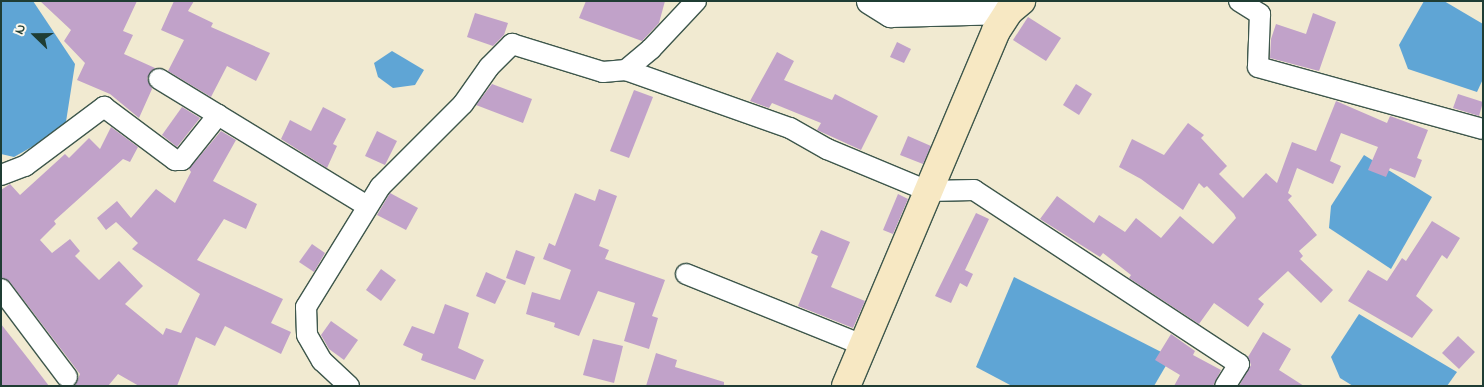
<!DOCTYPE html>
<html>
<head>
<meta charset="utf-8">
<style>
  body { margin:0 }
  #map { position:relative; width:1484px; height:387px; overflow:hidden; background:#f1ead1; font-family:"Indie Flower",sans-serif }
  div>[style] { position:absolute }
  .water>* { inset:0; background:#5fa5d5 }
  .building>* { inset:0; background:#c1a2c9 }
  .roads { filter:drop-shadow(1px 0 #3e574c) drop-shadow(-1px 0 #3e574c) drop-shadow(0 1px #3e574c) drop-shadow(0 -1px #3e574c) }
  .minor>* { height:20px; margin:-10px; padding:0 10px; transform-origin:10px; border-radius:10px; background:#fff }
  .tertiary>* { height:25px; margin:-12.5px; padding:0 12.5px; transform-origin:12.5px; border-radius:12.5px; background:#fff }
  .secondary>* { height:28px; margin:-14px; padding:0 14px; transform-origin:14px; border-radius:14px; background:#f7e8c3 }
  span { translate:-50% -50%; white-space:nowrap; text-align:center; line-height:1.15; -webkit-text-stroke:4.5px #fbf7ec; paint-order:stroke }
  .frame { position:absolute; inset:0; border:2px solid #1f3d34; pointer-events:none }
  .north { position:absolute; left:10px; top:10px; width:50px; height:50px; -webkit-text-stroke:4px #fbf7ec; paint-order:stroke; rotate:292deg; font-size:14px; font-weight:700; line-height:20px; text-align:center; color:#1f3d34 }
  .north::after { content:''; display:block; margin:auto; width:18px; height:22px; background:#1f3d34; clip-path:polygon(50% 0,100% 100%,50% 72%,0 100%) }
</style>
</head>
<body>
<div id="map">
  <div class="water">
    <i style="clip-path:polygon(1px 1px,33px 1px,75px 64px,65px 128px,14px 157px,1px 154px)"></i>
    <i style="clip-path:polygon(1424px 1px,1444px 1px,1483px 24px,1483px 79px,1477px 92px,1408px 69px,1399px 45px)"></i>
    <i style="clip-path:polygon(392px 51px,424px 70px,415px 85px,393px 88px,378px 77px,374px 63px)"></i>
    <i style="clip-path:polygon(1364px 155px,1432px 197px,1391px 269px,1329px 228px,1331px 206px)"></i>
    <i style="clip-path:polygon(1014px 277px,1171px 357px,1154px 386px,1012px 386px,976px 367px)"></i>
    <i style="clip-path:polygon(1359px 314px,1457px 372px,1447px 386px,1353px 386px,1340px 378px,1331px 357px)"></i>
  </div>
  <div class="building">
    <i style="clip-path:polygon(40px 1px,137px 1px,123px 31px,133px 35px,124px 54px,155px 68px,147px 78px,152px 89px,139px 118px,110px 94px,77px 80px,85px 63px,64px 41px,71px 30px)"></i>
    <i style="clip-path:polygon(174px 1px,194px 1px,188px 11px,213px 23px,211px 27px,270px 53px,256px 81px,227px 66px,211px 97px,168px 71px,184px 40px,161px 30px)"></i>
    <i style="clip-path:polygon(586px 1px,665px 1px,659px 23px,642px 41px,579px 18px)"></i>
    <i style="clip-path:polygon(475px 13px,508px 23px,504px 35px,493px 46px,467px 37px)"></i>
    <i style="clip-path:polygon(1313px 13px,1336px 22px,1319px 71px,1270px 58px,1271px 39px,1276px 24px,1306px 34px)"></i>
    <i style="clip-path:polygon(1028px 17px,1061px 38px,1046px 61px,1013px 40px)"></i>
    <i style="clip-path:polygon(897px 42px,911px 49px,904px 63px,890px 57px)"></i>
    <i style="clip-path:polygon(777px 52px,794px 61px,784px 80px,832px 100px,835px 94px,878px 116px,861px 150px,817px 130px,821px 123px,772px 103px,769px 108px,750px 101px)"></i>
    <i style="clip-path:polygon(492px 84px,532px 99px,523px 123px,476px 105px)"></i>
    <i style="clip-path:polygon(1076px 84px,1092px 94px,1079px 115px,1063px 105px)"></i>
    <i style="clip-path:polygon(634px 90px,653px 97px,629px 158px,610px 151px)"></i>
    <i style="clip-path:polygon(1458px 94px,1483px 102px,1479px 116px,1453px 108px)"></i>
    <i style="clip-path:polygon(1336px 101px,1387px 123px,1390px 116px,1428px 130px,1417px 158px,1422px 160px,1415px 178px,1390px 168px,1386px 177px,1368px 170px,1378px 147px,1341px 133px,1330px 161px,1341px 166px,1333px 184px,1297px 168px,1288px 193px,1292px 196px,1288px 200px,1317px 235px,1299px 251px,1303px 256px,1300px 259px,1333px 290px,1321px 303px,1288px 271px,1258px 299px,1264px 304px,1248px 327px,1214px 303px,1199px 324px,1129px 278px,1131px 275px,1103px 253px,1100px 257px,1040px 219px,1057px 196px,1094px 223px,1099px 215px,1125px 232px,1136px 218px,1161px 238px,1180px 216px,1213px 244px,1236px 218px,1234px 214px,1207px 186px,1204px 188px,1199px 183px,1183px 210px,1141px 179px,1119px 167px,1132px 139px,1164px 155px,1188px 123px,1204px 135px,1201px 138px,1227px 166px,1219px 174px,1243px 198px,1266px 173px,1277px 183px,1292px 142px,1316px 151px)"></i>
    <i style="clip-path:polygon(182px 107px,200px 118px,177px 147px,162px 135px)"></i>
    <i style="clip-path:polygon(323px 107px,346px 119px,333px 144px,337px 146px,327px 168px,281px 139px,290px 120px,311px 131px)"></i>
    <i style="clip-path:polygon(111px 127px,138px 147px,130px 162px,123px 159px,54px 221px,56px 224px,40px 240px,52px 253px,70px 239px,80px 251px,75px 256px,99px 280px,119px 261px,143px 286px,125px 304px,163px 335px,166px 328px,181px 333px,200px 294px,132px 249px,138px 243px,116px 222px,106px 230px,97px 218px,117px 201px,131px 218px,156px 189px,175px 203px,191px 172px,189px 169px,221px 131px,236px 140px,213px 181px,257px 204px,246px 229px,224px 219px,197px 260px,283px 299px,271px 323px,291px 332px,281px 354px,225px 326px,215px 346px,196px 337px,177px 386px,139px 386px,118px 374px,108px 386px,75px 386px,80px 374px,10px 282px,1px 277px,1px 190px,10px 184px,20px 195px,65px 154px,69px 158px,89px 138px,100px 149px)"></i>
    <i style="clip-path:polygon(377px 131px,397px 141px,385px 165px,365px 156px)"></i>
    <i style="clip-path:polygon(908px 136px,931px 146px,923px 164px,900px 155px)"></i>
    <i style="clip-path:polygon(599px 189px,617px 196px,599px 246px,609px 250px,605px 259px,665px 280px,652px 316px,658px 318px,649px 349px,624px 341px,635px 303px,598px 291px,579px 336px,554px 327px,555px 323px,526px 314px,532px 292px,560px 300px,571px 270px,543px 259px,549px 243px,555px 246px,575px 193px,595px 201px)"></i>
    <i style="clip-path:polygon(390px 193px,418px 208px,406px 230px,377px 215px)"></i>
    <i style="clip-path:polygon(898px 194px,908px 199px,893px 234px,883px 230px)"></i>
    <i style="clip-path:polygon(976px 213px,989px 219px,965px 270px,973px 274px,967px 287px,960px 283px,951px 303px,935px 296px)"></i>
    <i style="clip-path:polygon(1432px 221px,1460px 238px,1447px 259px,1442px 255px,1416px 296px,1433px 310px,1412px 338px,1348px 301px,1368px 270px,1387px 281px,1402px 258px,1406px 261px)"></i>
    <i style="clip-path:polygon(821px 230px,850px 242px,831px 287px,865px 301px,853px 328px,798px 306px,818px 256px,811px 253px)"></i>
    <i style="clip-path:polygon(312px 244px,325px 253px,314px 272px,299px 262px)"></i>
    <i style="clip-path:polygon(516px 250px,535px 257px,525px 285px,506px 278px)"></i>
    <i style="clip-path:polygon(381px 269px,396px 280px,381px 301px,366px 290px)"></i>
    <i style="clip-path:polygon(486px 272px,506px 281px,495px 304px,476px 296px)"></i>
    <i style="clip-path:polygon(445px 304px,469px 313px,458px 348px,484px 360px,475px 380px,421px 360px,423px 354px,403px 345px,412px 326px,434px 334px)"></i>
    <i style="clip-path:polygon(331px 321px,358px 340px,344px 360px,329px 349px,321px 335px)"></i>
    <i style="clip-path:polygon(1px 324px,30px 361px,49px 386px,1px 386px)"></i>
    <i style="clip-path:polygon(1263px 332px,1291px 349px,1279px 370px,1304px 386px,1239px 386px,1251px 365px,1248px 357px)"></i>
    <i style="clip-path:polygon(1171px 334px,1195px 351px,1193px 355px,1221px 370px,1213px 386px,1174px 386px,1180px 375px,1155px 360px)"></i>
    <i style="clip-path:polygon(1458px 336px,1475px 352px,1459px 369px,1442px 353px)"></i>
    <i style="clip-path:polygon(593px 339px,623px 346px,614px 383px,583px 375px)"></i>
    <i style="clip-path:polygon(656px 353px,677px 360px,675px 367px,724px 382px,724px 386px,646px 386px)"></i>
  </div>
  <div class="roads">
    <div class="minor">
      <i style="left:696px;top:1px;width:66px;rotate:133.2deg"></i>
      <i style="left:651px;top:49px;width:33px;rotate:140deg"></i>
      <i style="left:626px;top:70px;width:174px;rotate:19.5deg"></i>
      <i style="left:790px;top:128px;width:43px;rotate:29.6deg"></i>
      <i style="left:827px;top:149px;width:109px;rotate:22.6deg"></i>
      <i style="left:928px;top:191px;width:46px;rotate:-1.2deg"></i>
      <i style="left:974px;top:190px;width:317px;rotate:33.3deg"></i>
      <i style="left:1239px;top:364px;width:26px;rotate:122deg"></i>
      <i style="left:1239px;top:1px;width:25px;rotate:32deg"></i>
      <i style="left:1260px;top:14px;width:53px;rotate:92.2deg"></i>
      <i style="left:1258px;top:67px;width:233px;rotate:15.4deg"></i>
      <i style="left:159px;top:79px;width:244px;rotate:31.4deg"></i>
      <i style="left:1px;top:175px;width:26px;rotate:-21deg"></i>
      <i style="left:25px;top:166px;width:99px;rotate:-36.8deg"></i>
      <i style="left:104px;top:107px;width:89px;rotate:36.7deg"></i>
      <i style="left:175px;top:160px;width:7px"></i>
      <i style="left:182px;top:160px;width:58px;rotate:-51.3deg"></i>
      <i style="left:686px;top:274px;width:191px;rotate:21.9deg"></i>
      <i style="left:1px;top:289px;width:110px;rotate:53.1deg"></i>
      <i style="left:349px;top:386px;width:37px;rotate:-137deg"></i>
      <i style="left:322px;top:361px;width:30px;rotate:-120deg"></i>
      <i style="left:307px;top:335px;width:28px;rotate:-92deg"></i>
      <i style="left:306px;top:307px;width:141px;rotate:-58.3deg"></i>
      <i style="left:380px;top:187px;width:117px;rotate:-45deg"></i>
      <i style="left:463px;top:104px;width:45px;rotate:-54.9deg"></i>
      <i style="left:489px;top:67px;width:33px;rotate:-45deg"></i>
      <i style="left:512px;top:44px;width:95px;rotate:17.1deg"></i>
      <i style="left:603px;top:72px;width:23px;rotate:-5deg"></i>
    </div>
    <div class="tertiary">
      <i style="left:869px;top:1px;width:25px;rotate:32deg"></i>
      <i style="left:890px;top:14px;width:119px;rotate:-1.4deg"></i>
    </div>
    <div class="secondary">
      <i style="left:846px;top:386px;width:385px;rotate:-67.1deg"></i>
      <i style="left:996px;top:31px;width:24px;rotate:-57deg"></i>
      <i style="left:1009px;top:11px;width:16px;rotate:-40deg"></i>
    </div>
  </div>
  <div class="frame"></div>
  <div class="north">N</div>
</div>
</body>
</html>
